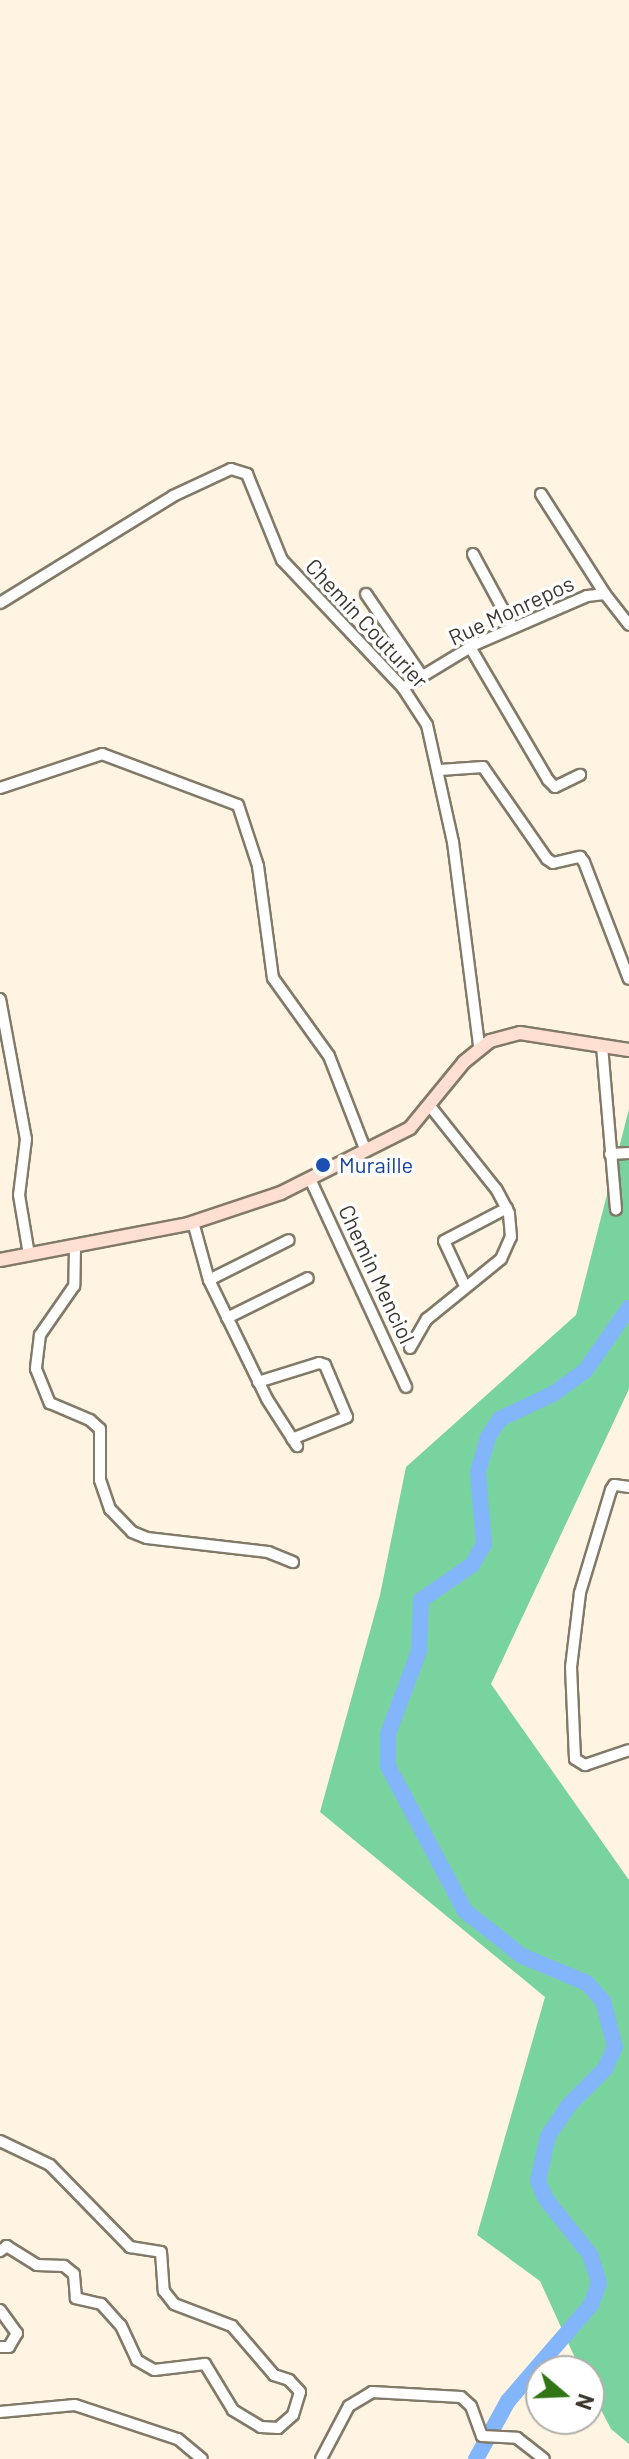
<!DOCTYPE html>
<html>
<head>
<meta charset="utf-8">
<style>
  body { margin:0 }
  #map { position:relative; width:629px; height:2459px; overflow:hidden; background:#fef4e1; font-family:Barlow,sans-serif }
  div>[style] { position:absolute }
  .forest>* { inset:0; background:#79d39f }
  .river>* { height:16px; margin:-8px; padding:0 8px; transform-origin:8px; border-radius:8px; background:#83b5fb }
  .roads { filter:drop-shadow(2px 0 #827a68) drop-shadow(-2px 0 #827a68) drop-shadow(0 2px #827a68) drop-shadow(0 -2px #827a68) }
  .minor>* { height:10px; margin:-5px; padding:0 5px; transform-origin:5px; border-radius:5px; background:#fff }
  .major>* { height:12px; margin:-6px; padding:0 6px; transform-origin:6px; border-radius:6px; background:#fedfd1 }
  .dots>* { width:22px; height:22px; translate:-50% -50%; box-sizing:border-box; border:4px solid #fff; border-radius:50% }
  span { translate:-50% -50%; white-space:nowrap; text-align:center; line-height:1.15; -webkit-text-stroke:7px #fff; paint-order:stroke }
  .street-label { font-size:22px; color:#3b372f }
  .transit-label { font-size:22px; color:#164399 }
  .left { translate:0 -50%; text-align:left }
  .north { position:absolute; left:525px; top:2355px; width:80px; height:80px; box-sizing:border-box; background:#fff; border:2px solid #b1afac; border-radius:50%; rotate:109deg; font-size:22px; font-weight:700; line-height:32px; text-align:center; color:#3b372f }
  .north::after { content:''; display:block; margin:auto; width:28px; height:36px; background:#327514; clip-path:polygon(50% 0,100% 100%,50% 72%,0 100%) }
</style>
</head>
<body>
<div id="map">
  <div class="forest">
    <i style="clip-path:polygon(629px 1109px,629px 1389px,491px 1684px,629px 1880px,629px 2444px,611px 2429px,589px 2387px,589px 2371px,581px 2371px,540px 2281px,477px 2235px,545px 1997px,320px 1812px,380px 1595px,406px 1467px,576px 1315px)"></i>
  </div>
  <div class="river">
    <i style="left:476px;top:2459px;width:66px;rotate:-61.1deg"></i>
    <i style="left:508px;top:2401px;width:127px;rotate:-49.2deg"></i>
    <i style="left:591px;top:2305px;width:23px;rotate:-70deg"></i>
    <i style="left:599px;top:2283px;width:28px;rotate:-107deg"></i>
    <i style="left:591px;top:2256px;width:73px;rotate:-128.3deg"></i>
    <i style="left:546px;top:2199px;width:20px;rotate:-114deg"></i>
    <i style="left:538px;top:2181px;width:46px;rotate:-77.5deg"></i>
    <i style="left:548px;top:2136px;width:36px;rotate:-56deg"></i>
    <i style="left:568px;top:2106px;width:52px;rotate:-45deg"></i>
    <i style="left:605px;top:2069px;width:24px;rotate:-66deg"></i>
    <i style="left:615px;top:2047px;width:48px;rotate:-104.6deg"></i>
    <i style="left:603px;top:2001px;width:24px;rotate:-132deg"></i>
    <i style="left:587px;top:1983px;width:70px;rotate:-157.4deg"></i>
    <i style="left:522px;top:1956px;width:73px;rotate:-141.7deg"></i>
    <i style="left:465px;top:1911px;width:164px;rotate:-118deg"></i>
    <i style="left:388px;top:1766px;width:32px;rotate:-90deg"></i>
    <i style="left:388px;top:1734px;width:89px;rotate:-69.5deg"></i>
    <i style="left:419px;top:1651px;width:51px;rotate:-87.8deg"></i>
    <i style="left:421px;top:1600px;width:62px;rotate:-34.5deg"></i>
    <i style="left:472px;top:1565px;width:24px;rotate:-60deg"></i>
    <i style="left:484px;top:1544px;width:72px;rotate:-94.8deg"></i>
    <i style="left:478px;top:1472px;width:36px;rotate:-74deg"></i>
    <i style="left:488px;top:1437px;width:22px;rotate:-56deg"></i>
    <i style="left:500px;top:1419px;width:59px;rotate:-25.3deg"></i>
    <i style="left:553px;top:1394px;width:39px;rotate:-36deg"></i>
    <i style="left:585px;top:1371px;width:77px;rotate:-55.1deg"></i>
  </div>
  <div class="roads">
    <div class="minor">
      <i style="left:541px;top:494px;width:119px;rotate:57.4deg"></i>
      <i style="left:473px;top:554px;width:84px;rotate:61.6deg"></i>
      <i style="left:366px;top:594px;width:99px;rotate:55.7deg"></i>
      <i style="left:0;top:603px;width:203px;rotate:-31.7deg"></i>
      <i style="left:173px;top:496px;width:64px;rotate:-25deg"></i>
      <i style="left:231px;top:469px;width:17px;rotate:17deg"></i>
      <i style="left:247px;top:474px;width:93px;rotate:67.9deg"></i>
      <i style="left:282px;top:560px;width:176px;rotate:46.6deg"></i>
      <i style="left:403px;top:688px;width:44px;rotate:57deg"></i>
      <i style="left:427px;top:725px;width:120px;rotate:77.5deg"></i>
      <i style="left:453px;top:842px;width:206px;rotate:82.7deg"></i>
      <i style="left:470px;top:647px;width:154px;rotate:59.6deg"></i>
      <i style="left:548px;top:780px;width:10px;rotate:45deg"></i>
      <i style="left:555px;top:787px;width:28px;rotate:-26deg"></i>
      <i style="left:403px;top:688px;width:83px;rotate:-31.2deg"></i>
      <i style="left:474px;top:645px;width:123px;rotate:-23.4deg"></i>
      <i style="left:587px;top:596px;width:18px;rotate:-6deg"></i>
      <i style="left:605px;top:594px;width:39px;rotate:52deg"></i>
      <i style="left:440px;top:770px;width:43px;rotate:-4deg"></i>
      <i style="left:483px;top:767px;width:112px;rotate:55.2deg"></i>
      <i style="left:547px;top:859px;width:7px;rotate:34deg"></i>
      <i style="left:553px;top:863px;width:28px;rotate:-13deg"></i>
      <i style="left:580px;top:857px;width:6px;rotate:51deg"></i>
      <i style="left:584px;top:862px;width:125px;rotate:69deg"></i>
      <i style="left:0;top:788px;width:108px;rotate:-18.4deg"></i>
      <i style="left:102px;top:754px;width:145px;rotate:20.6deg"></i>
      <i style="left:238px;top:805px;width:64px;rotate:71.8deg"></i>
      <i style="left:258px;top:866px;width:113px;rotate:82.4deg"></i>
      <i style="left:273px;top:978px;width:96px;rotate:54.3deg"></i>
      <i style="left:329px;top:1056px;width:100px;rotate:68.8deg"></i>
      <i style="left:0;top:999px;width:142px;rotate:79.5deg"></i>
      <i style="left:26px;top:1139px;width:56px;rotate:97.1deg"></i>
      <i style="left:19px;top:1195px;width:61px;rotate:80.5deg"></i>
      <i style="left:602px;top:1046px;width:164px;rotate:85.1deg"></i>
      <i style="left:610px;top:1154px;width:19px;rotate:-3deg"></i>
      <i style="left:310px;top:1179px;width:229px;rotate:65.2deg"></i>
      <i style="left:193px;top:1222px;width:60px;rotate:74.6deg"></i>
      <i style="left:209px;top:1280px;width:132px;rotate:64deg"></i>
      <i style="left:267px;top:1399px;width:56px;rotate:57.4deg"></i>
      <i style="left:75px;top:1247px;width:39px;rotate:91deg"></i>
      <i style="left:74px;top:1286px;width:60px;rotate:124.8deg"></i>
      <i style="left:40px;top:1335px;width:34px;rotate:97deg"></i>
      <i style="left:36px;top:1369px;width:37px;rotate:68deg"></i>
      <i style="left:50px;top:1403px;width:43px;rotate:23deg"></i>
      <i style="left:90px;top:1420px;width:13px;rotate:42deg"></i>
      <i style="left:100px;top:1429px;width:51px;rotate:90deg"></i>
      <i style="left:100px;top:1480px;width:31px;rotate:71deg"></i>
      <i style="left:110px;top:1509px;width:32px;rotate:46deg"></i>
      <i style="left:132px;top:1532px;width:16px;rotate:22deg"></i>
      <i style="left:147px;top:1538px;width:122px;rotate:6.6deg"></i>
      <i style="left:268px;top:1552px;width:27px;rotate:22deg"></i>
      <i style="left:209px;top:1280px;width:89px;rotate:-26.6deg"></i>
      <i style="left:464px;top:1284px;width:47px;rotate:-114.9deg"></i>
      <i style="left:444px;top:1241px;width:71px;rotate:-27.6deg"></i>
      <i style="left:227px;top:1318px;width:90px;rotate:-26.3deg"></i>
      <i style="left:410px;top:1348px;width:34px;rotate:-60deg"></i>
      <i style="left:427px;top:1319px;width:95px;rotate:-39deg"></i>
      <i style="left:501px;top:1259px;width:24px;rotate:-66deg"></i>
      <i style="left:511px;top:1237px;width:24px;rotate:-95deg"></i>
      <i style="left:509px;top:1213px;width:27px;rotate:-118deg"></i>
      <i style="left:496px;top:1189px;width:106px;rotate:-128.5deg"></i>
      <i style="left:258px;top:1382px;width:64px;rotate:-17.3deg"></i>
      <i style="left:319px;top:1363px;width:6px;rotate:18deg"></i>
      <i style="left:325px;top:1365px;width:56px;rotate:67.1deg"></i>
      <i style="left:347px;top:1417px;width:59px;rotate:158.2deg"></i>
      <i style="left:629px;top:1487px;width:15px;rotate:-172deg"></i>
      <i style="left:614px;top:1485px;width:6px;rotate:121deg"></i>
      <i style="left:611px;top:1490px;width:108px;rotate:106.8deg"></i>
      <i style="left:580px;top:1593px;width:75px;rotate:96.9deg"></i>
      <i style="left:571px;top:1667px;width:92px;rotate:87.5deg"></i>
      <i style="left:575px;top:1759px;width:12px;rotate:31deg"></i>
      <i style="left:585px;top:1765px;width:46px;rotate:-18.8deg"></i>
      <i style="left:0;top:2141px;width:55px;rotate:25.6deg"></i>
      <i style="left:50px;top:2165px;width:115px;rotate:45.7deg"></i>
      <i style="left:130px;top:2247px;width:31px;rotate:9deg"></i>
      <i style="left:161px;top:2252px;width:39px;rotate:86deg"></i>
      <i style="left:164px;top:2291px;width:16px;rotate:52deg"></i>
      <i style="left:174px;top:2304px;width:62px;rotate:20.8deg"></i>
      <i style="left:232px;top:2326px;width:65px;rotate:49.4deg"></i>
      <i style="left:274px;top:2375px;width:16px;rotate:18deg"></i>
      <i style="left:289px;top:2380px;width:16px;rotate:47deg"></i>
      <i style="left:300px;top:2392px;width:24px;rotate:107deg"></i>
      <i style="left:293px;top:2415px;width:20px;rotate:139deg"></i>
      <i style="left:278px;top:2428px;width:17px;rotate:-177deg"></i>
      <i style="left:261px;top:2427px;width:33px;rotate:-149deg"></i>
      <i style="left:233px;top:2410px;width:54px;rotate:-121.3deg"></i>
      <i style="left:205px;top:2364px;width:51px;rotate:173.3deg"></i>
      <i style="left:154px;top:2370px;width:20px;rotate:-150deg"></i>
      <i style="left:137px;top:2360px;width:38px;rotate:-115deg"></i>
      <i style="left:121px;top:2326px;width:30px;rotate:-132deg"></i>
      <i style="left:101px;top:2304px;width:26px;rotate:-167deg"></i>
      <i style="left:76px;top:2298px;width:24px;rotate:-95deg"></i>
      <i style="left:74px;top:2274px;width:13px;rotate:-141deg"></i>
      <i style="left:64px;top:2266px;width:27px;rotate:-178deg"></i>
      <i style="left:37px;top:2265px;width:36px;rotate:-148deg"></i>
      <i style="left:7px;top:2246px;width:9px;rotate:144deg"></i>
      <i style="left:0;top:2310px;width:29px;rotate:54deg"></i>
      <i style="left:17px;top:2333px;width:16px;rotate:120deg"></i>
      <i style="left:9px;top:2347px;width:9px;rotate:180deg"></i>
      <i style="left:0;top:2412px;width:75px;rotate:-5.3deg"></i>
      <i style="left:75px;top:2405px;width:108px;rotate:18.3deg"></i>
      <i style="left:178px;top:2439px;width:31px;rotate:40deg"></i>
      <i style="left:321px;top:2459px;width:60px;rotate:-62.2deg"></i>
      <i style="left:349px;top:2406px;width:27px;rotate:-31deg"></i>
      <i style="left:372px;top:2392px;width:89px;rotate:3.2deg"></i>
      <i style="left:461px;top:2397px;width:13px;rotate:42deg"></i>
      <i style="left:471px;top:2406px;width:32px;rotate:70deg"></i>
      <i style="left:482px;top:2436px;width:35px;rotate:3deg"></i>
      <i style="left:517px;top:2438px;width:34px;rotate:38deg"></i>
    </div>
    <div class="major">
      <i style="left:0;top:1260px;width:191px;rotate:-10.8deg"></i>
      <i style="left:188px;top:1224px;width:98px;rotate:-18.4deg"></i>
      <i style="left:281px;top:1193px;width:144px;rotate:-26.7deg"></i>
      <i style="left:410px;top:1128px;width:85px;rotate:-50.7deg"></i>
      <i style="left:464px;top:1062px;width:33px;rotate:-39deg"></i>
      <i style="left:490px;top:1041px;width:31px;rotate:-15deg"></i>
      <i style="left:520px;top:1033px;width:110px;rotate:8.9deg"></i>
    </div>
  </div>
  <div class="dots">
    <i style="left:323px;top:1165px;background:#1a4fb4"></i>
  </div>
  <div class="street-label">
    <span style="left:511px;top:610px;rotate:-25deg">Rue Monrepos</span>
    <span style="left:367px;top:623px;rotate:47deg">Chemin Couturier</span>
    <span style="left:377px;top:1274px;rotate:65deg">Chemin Menciol</span>
  </div>
  <div class="transit-label">
    <span class="left" style="left:339px;top:1165px">Muraille</span>
  </div>
  <div class="north">N</div>
</div>
</body>
</html>
